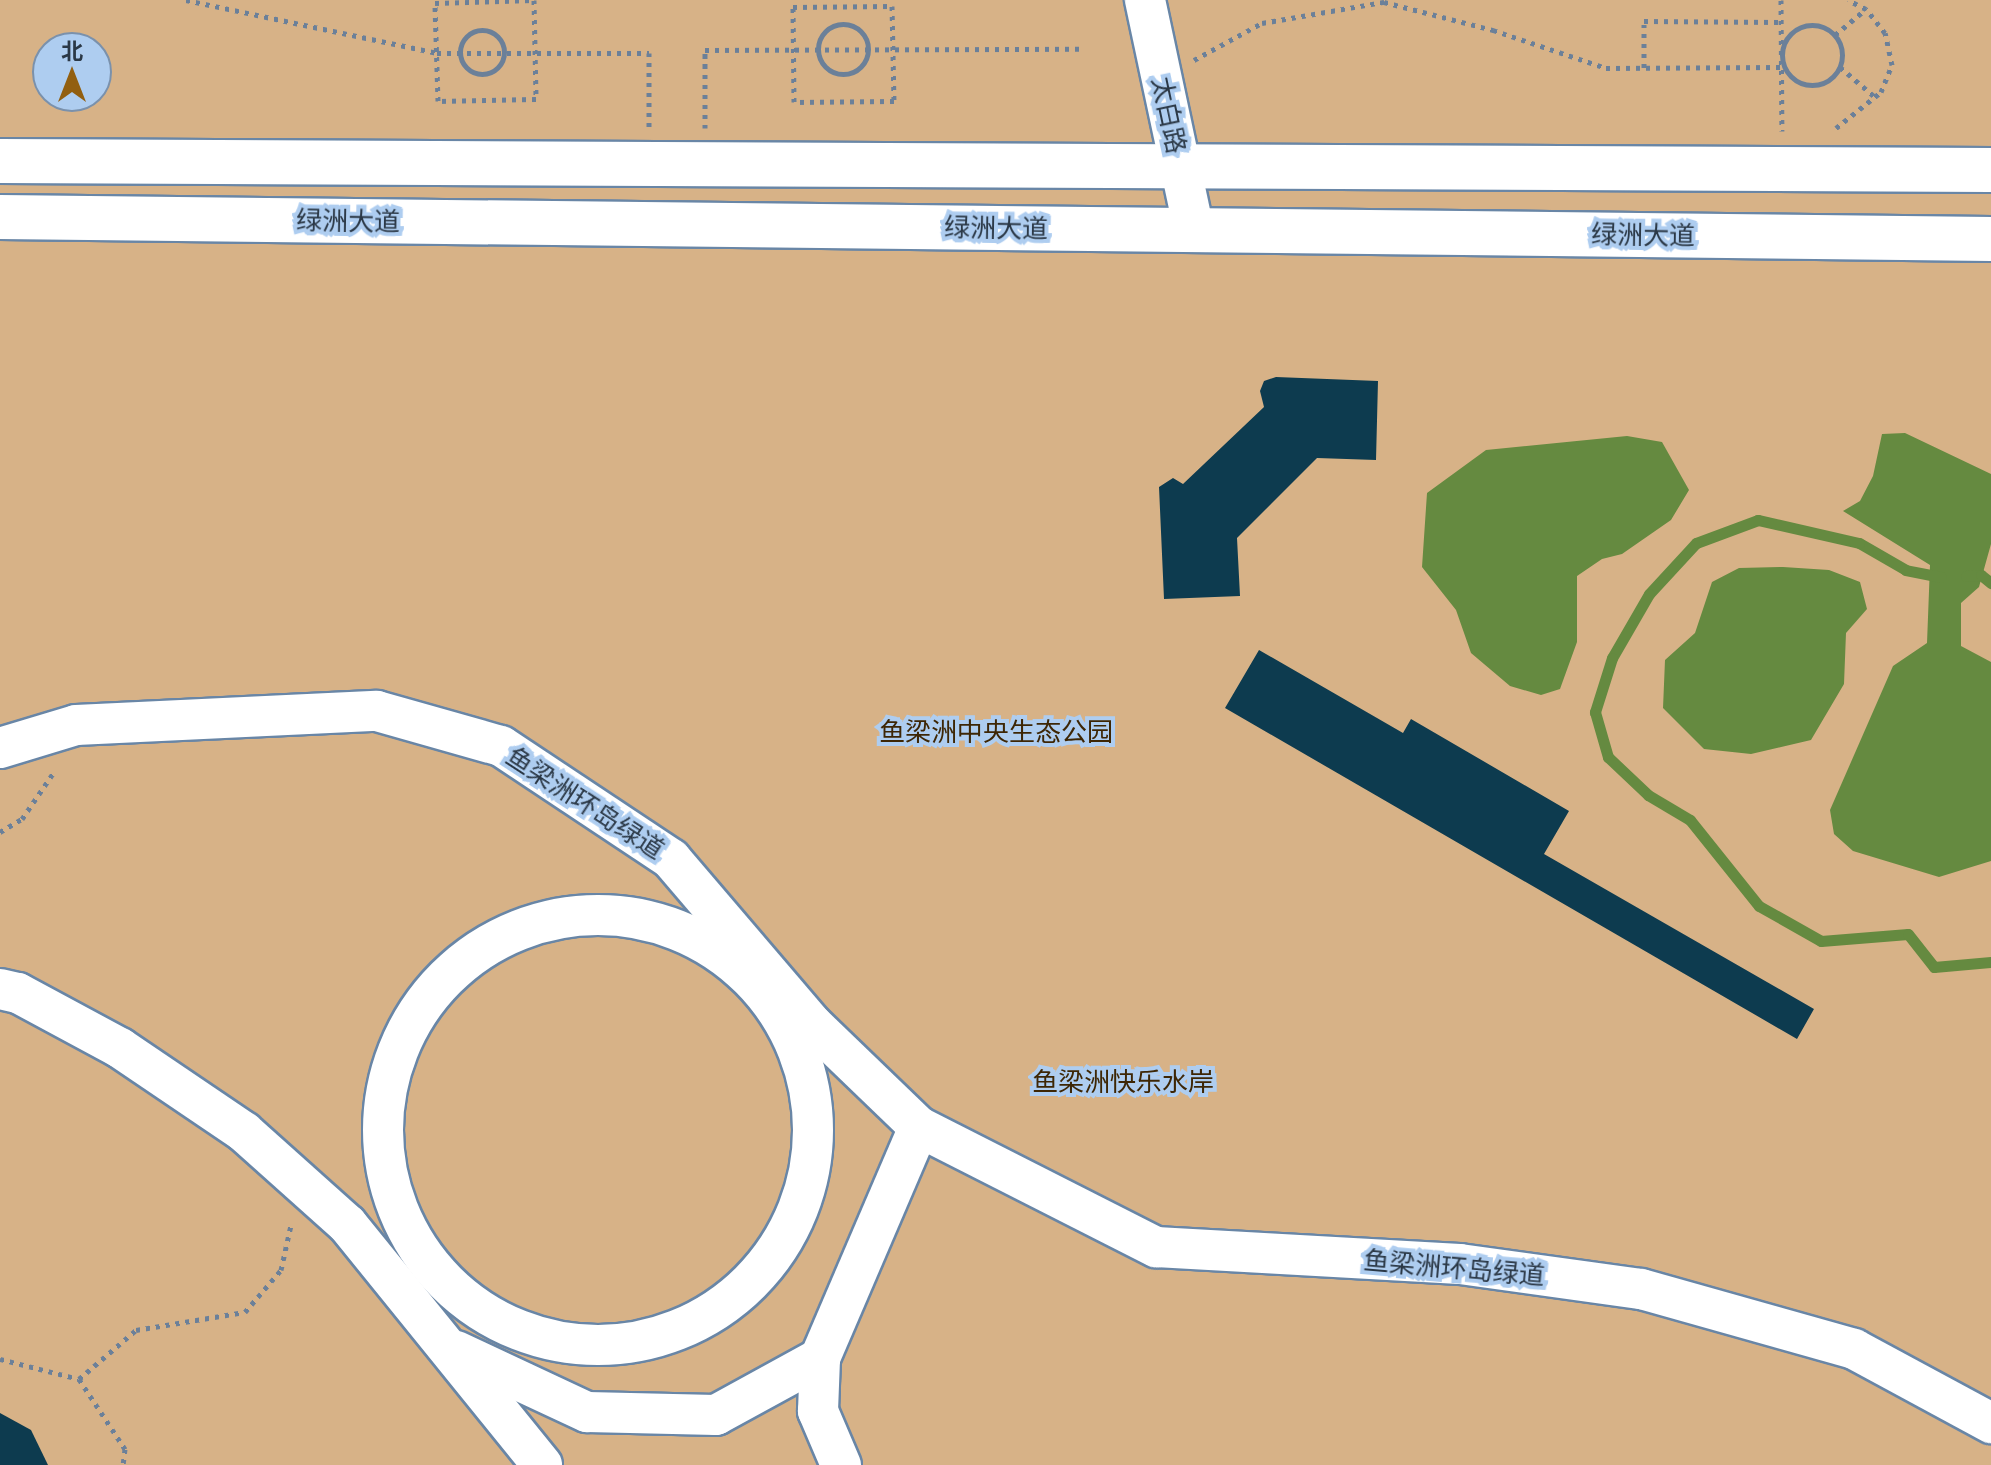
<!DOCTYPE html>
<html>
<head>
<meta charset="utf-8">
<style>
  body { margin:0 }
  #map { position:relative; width:1991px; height:1465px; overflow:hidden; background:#aecdf0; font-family:"Noto Sans","Noto Sans SC",sans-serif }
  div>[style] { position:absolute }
  .green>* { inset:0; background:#d7b287 }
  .water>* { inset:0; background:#658a40 }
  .stream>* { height:11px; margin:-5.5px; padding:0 5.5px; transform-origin:5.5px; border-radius:5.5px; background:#658a40 }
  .building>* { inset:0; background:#0d3b4f }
  .path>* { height:5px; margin-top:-2.5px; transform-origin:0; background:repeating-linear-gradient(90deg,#6b8099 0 4px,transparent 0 10px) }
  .path>.ring { margin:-2.5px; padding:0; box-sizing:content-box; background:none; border:5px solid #6b8099; border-radius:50% }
  .roads { filter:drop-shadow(2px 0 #6986a6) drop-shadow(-2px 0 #6986a6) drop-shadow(0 2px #6986a6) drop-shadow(0 -2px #6986a6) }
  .minor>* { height:40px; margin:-20px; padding:0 20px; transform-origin:20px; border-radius:20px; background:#fff }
  .minor>.ring { margin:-20px; padding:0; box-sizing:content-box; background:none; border:40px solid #fff; border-radius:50% }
  .major>* { height:44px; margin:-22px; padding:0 22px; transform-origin:22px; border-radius:22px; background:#fff }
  span { translate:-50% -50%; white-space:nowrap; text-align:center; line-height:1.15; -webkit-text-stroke:8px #aecdf0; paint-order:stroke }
  .street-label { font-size:26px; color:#2b3846 }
  .park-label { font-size:26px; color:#3d2605 }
  .north { position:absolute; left:32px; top:32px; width:80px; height:80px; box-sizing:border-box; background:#aecdf0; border:2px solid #7a91ac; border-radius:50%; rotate:0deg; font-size:22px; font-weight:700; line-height:32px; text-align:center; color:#2b3846 }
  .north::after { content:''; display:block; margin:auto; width:28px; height:36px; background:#925f10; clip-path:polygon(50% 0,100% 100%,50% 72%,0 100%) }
</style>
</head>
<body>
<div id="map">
  <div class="green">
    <i style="clip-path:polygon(evenodd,0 0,1991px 0,1991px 1465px,0 1465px,0 0,48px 48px,96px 48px,96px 96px,48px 96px,48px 48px)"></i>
  </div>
  <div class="water">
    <i style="clip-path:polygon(1905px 433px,1991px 474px,1991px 544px,1979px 587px,1961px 603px,1961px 646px,1991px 662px,1991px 861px,1939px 877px,1853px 851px,1834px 834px,1830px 810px,1893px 666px,1927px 643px,1930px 565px,1843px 511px,1860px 501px,1873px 476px,1882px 434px)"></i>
    <i style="clip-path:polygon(1627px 436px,1662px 442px,1689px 490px,1671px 520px,1622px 554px,1602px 559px,1577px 576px,1577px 642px,1560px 689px,1541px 695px,1510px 686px,1471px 653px,1456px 610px,1422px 567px,1427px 493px,1486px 450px)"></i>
    <i style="clip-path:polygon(1783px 567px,1829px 570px,1860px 582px,1867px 609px,1846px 633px,1844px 684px,1811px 740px,1751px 754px,1704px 749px,1663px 708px,1665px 660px,1695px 633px,1712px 582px,1739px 568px)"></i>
  </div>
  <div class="stream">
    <i style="left:1966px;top:576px;width:15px;rotate:-4deg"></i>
    <i style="left:1981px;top:575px;width:13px;rotate:39deg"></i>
    <i style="left:1941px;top:577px;width:36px;rotate:-169deg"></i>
    <i style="left:1906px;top:570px;width:54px;rotate:-150.1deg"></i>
    <i style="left:1859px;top:543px;width:104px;rotate:-167.2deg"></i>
    <i style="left:1758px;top:520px;width:66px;rotate:159.6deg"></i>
    <i style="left:1696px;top:543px;width:69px;rotate:132.7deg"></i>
    <i style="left:1649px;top:594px;width:74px;rotate:120deg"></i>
    <i style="left:1612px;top:658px;width:57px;rotate:107.5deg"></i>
    <i style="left:1595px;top:712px;width:47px;rotate:73.9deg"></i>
    <i style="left:1608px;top:757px;width:55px;rotate:43.5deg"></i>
    <i style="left:1648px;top:795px;width:49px;rotate:30.8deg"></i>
    <i style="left:1690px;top:820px;width:110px;rotate:51.3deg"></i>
    <i style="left:1759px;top:906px;width:71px;rotate:29.4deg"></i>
    <i style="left:1821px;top:941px;width:87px;rotate:-4.6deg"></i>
    <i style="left:1908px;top:934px;width:42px;rotate:51.8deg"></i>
    <i style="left:1934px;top:967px;width:57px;rotate:-5deg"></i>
  </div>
  <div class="building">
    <i style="clip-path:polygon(1276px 377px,1378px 381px,1376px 460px,1317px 458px,1237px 538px,1240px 596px,1164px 599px,1159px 487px,1173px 478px,1183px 484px,1264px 407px,1260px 391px,1264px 381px)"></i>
    <i style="clip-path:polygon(1259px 650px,1403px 733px,1411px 719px,1569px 811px,1544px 854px,1814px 1009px,1797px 1039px,1225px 708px)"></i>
    <i style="clip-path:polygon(0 1413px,31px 1430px,48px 1465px,0 1465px)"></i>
  </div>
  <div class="path">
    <i style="left:186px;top:0;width:257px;rotate:11.9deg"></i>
    <i style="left:437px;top:53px;width:212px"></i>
    <i style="left:649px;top:53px;width:74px;rotate:90deg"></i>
    <i style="left:534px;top:0;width:99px;rotate:88.8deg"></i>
    <i style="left:536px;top:99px;width:98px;rotate:178.8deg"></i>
    <i style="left:438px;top:101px;width:98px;rotate:-91.8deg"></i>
    <i style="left:435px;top:3px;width:99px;rotate:-1.7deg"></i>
    <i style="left:1781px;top:0;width:131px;rotate:89.6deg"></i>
    <i style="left:892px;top:6px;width:95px;rotate:88.8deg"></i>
    <i style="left:894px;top:101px;width:100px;rotate:179.4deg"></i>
    <i style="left:794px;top:102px;width:95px;rotate:-90.6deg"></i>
    <i style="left:793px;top:7px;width:99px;rotate:-0.6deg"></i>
    <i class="ring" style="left:818px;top:24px;width:45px;height:45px"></i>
    <i class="ring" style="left:1782px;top:25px;width:55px;height:55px"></i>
    <i class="ring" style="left:460px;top:30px;width:39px;height:39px"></i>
    <i style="left:1835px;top:35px;width:40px;rotate:-40deg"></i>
    <i style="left:1194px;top:60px;width:77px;rotate:-28.6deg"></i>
    <i style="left:1262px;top:23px;width:124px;rotate:-9.8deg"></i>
    <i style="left:1384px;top:2px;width:113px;rotate:14.4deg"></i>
    <i style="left:1493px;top:30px;width:119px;rotate:18.6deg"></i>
    <i style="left:1606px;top:68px;width:175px;rotate:-0.3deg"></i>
    <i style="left:1840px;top:67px;width:46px;rotate:40.6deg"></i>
    <i style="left:1644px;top:68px;width:47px;rotate:-90deg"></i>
    <i style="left:1644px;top:21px;width:138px;rotate:0.4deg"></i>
    <i style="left:705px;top:128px;width:78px;rotate:-90deg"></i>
    <i style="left:705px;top:50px;width:374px;rotate:-0.2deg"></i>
    <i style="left:1836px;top:128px;width:58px;rotate:-38.7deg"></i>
    <i style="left:1881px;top:92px;width:29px;rotate:-68deg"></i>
    <i style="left:1892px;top:65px;width:33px;rotate:-102deg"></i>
    <i style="left:1885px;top:33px;width:31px;rotate:-128deg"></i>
    <i style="left:1866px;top:9px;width:20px;rotate:-153deg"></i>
    <i style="left:0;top:832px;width:26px;rotate:-31deg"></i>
    <i style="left:22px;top:819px;width:57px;rotate:-55.8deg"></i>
    <i style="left:0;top:1359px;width:81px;rotate:14.2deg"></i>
    <i style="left:79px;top:1379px;width:84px;rotate:56.7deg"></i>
    <i style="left:125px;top:1449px;width:16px;rotate:97deg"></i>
    <i style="left:79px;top:1379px;width:75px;rotate:-40.7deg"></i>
    <i style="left:136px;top:1330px;width:110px;rotate:-9.4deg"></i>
    <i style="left:245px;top:1312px;width:55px;rotate:-49.4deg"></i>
    <i style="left:281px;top:1270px;width:46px;rotate:-77.5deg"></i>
  </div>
  <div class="roads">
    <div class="minor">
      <i style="left:1145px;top:0;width:235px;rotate:78deg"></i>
      <i style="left:0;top:748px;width:79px;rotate:-16.8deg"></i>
      <i style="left:76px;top:725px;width:301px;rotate:-2.7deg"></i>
      <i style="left:377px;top:711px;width:129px;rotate:15.8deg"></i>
      <i style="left:501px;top:746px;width:204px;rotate:33.6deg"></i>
      <i style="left:671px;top:859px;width:218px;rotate:49.5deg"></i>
      <i style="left:813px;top:1025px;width:147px;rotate:43.9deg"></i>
      <i style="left:919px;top:1127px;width:266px;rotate:26.9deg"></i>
      <i style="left:1156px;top:1247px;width:304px;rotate:3.2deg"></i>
      <i style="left:1460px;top:1264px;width:183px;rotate:7.9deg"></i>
      <i style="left:1641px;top:1289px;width:221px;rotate:15.7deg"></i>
      <i style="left:1854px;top:1349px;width:156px;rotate:28.4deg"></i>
      <i class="ring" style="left:383px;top:915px;width:390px;height:390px"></i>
      <i style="left:0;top:989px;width:18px;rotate:13deg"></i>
      <i style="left:18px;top:993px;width:116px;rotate:28.3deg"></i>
      <i style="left:120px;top:1048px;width:150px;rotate:34.1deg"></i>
      <i style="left:244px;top:1132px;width:138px;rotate:41.8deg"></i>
      <i style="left:347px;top:1224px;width:310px;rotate:51deg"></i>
      <i style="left:456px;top:1351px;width:145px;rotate:25deg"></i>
      <i style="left:587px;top:1412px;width:129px;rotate:1.3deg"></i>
      <i style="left:716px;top:1415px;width:119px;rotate:-28.7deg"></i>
      <i style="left:841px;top:1465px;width:59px;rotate:-113.1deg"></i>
      <i style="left:818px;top:1411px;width:53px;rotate:-87.8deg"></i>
      <i style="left:820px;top:1358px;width:251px;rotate:-66.8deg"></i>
    </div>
    <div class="major">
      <i style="left:0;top:161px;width:1991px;rotate:0.26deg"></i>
      <i style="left:0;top:217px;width:1991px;rotate:0.63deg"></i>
    </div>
  </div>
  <div class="street-label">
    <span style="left:1169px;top:115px;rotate:78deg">太白路</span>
    <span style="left:348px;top:221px;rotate:1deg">绿洲大道</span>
    <span style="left:996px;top:228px;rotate:1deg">绿洲大道</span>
    <span style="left:1643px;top:235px;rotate:1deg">绿洲大道</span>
    <span style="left:585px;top:803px;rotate:33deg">鱼梁洲环岛绿道</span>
    <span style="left:1454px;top:1268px;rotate:5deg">鱼梁洲环岛绿道</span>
  </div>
  <div class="park-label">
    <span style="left:996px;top:732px">鱼梁洲中央生态公园</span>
    <span style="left:1123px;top:1082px">鱼梁洲快乐水岸</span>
  </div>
  <div class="north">北</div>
</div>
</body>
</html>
